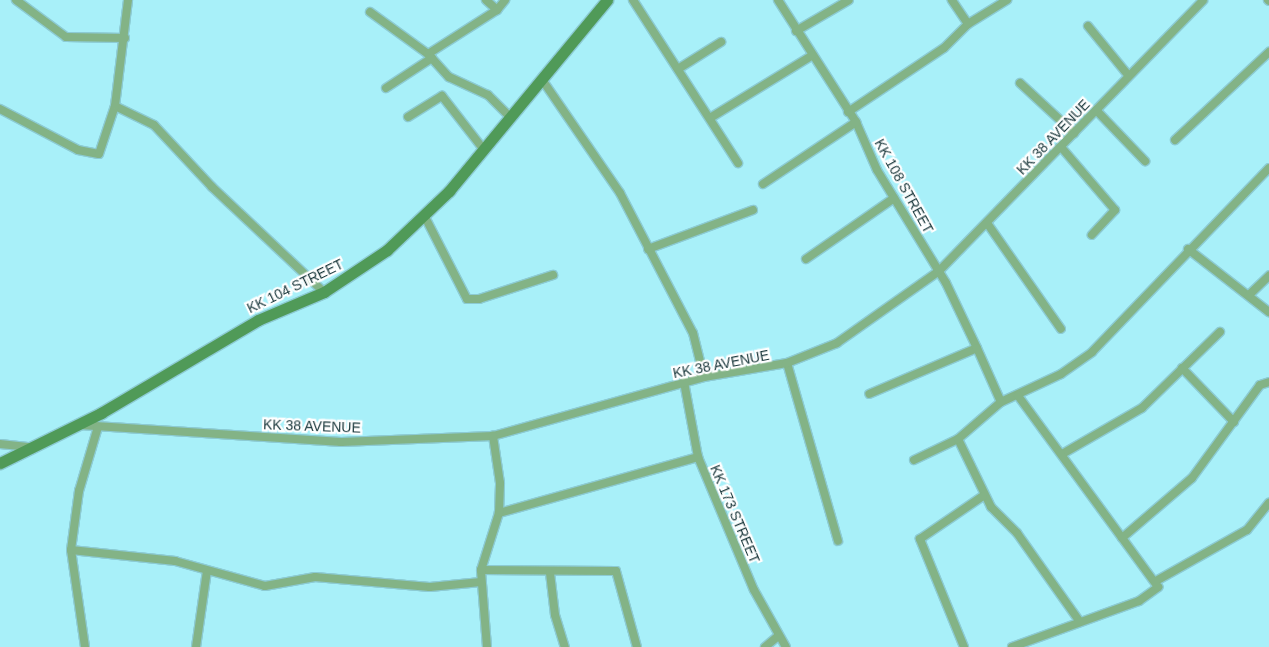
<!DOCTYPE html>
<html>
<head>
<meta charset="utf-8">
<style>
  body { margin:0 }
  #map { position:relative; width:1269px; height:647px; overflow:hidden; background:#a8f0f9; font-family:Arial,sans-serif }
  div>[style] { position:absolute }
  .roads { filter:drop-shadow(1px 0 #8ccbd3) drop-shadow(-1px 0 #8ccbd3) drop-shadow(0 1px #8ccbd3) drop-shadow(0 -1px #8ccbd3) }
  .street>* { height:8px; margin:-4px; padding:0 4px; transform-origin:4px; border-radius:4px; background:#83b386 }
  .secondary>* { height:11px; margin:-5.5px; padding:0 5.5px; transform-origin:5.5px; border-radius:5.5px; background:#509a58 }
  span { translate:-50% -50%; white-space:nowrap; text-align:center; line-height:1.15; -webkit-text-stroke:4.5px #fff; paint-order:stroke }
  .street-label { font-size:14px; color:#1a383c }
</style>
</head>
<body>
<div id="map">
  <div class="roads">
    <div class="street">
      <i style="left:16px;top:0;width:62px;rotate:36.5deg"></i>
      <i style="left:66px;top:37px;width:59px;rotate:1deg"></i>
      <i style="left:486px;top:0;width:15px;rotate:42deg"></i>
      <i style="left:497px;top:10px;width:13px;rotate:-51deg"></i>
      <i style="left:633px;top:0;width:194px;rotate:57.2deg"></i>
      <i style="left:778px;top:0;width:145px;rotate:57.4deg"></i>
      <i style="left:856px;top:122px;width:52px;rotate:66.4deg"></i>
      <i style="left:877px;top:170px;width:132px;rotate:58.6deg"></i>
      <i style="left:946px;top:283px;width:72px;rotate:64.5deg"></i>
      <i style="left:977px;top:348px;width:117px;rotate:156.9deg"></i>
      <i style="left:1268px;top:0;width:1px;rotate:45deg"></i>
      <i style="left:370px;top:12px;width:72px;rotate:35.9deg"></i>
      <i style="left:428px;top:54px;width:31px;rotate:48deg"></i>
      <i style="left:449px;top:77px;width:43px;rotate:24.8deg"></i>
      <i style="left:488px;top:95px;width:31px;rotate:45deg"></i>
      <i style="left:968px;top:24px;width:46px;rotate:-31.6deg"></i>
      <i style="left:1088px;top:26px;width:63px;rotate:50.8deg"></i>
      <i style="left:796px;top:31px;width:61px;rotate:-30.3deg"></i>
      <i style="left:428px;top:54px;width:82px;rotate:-32.5deg"></i>
      <i style="left:678px;top:69px;width:51px;rotate:-32.1deg"></i>
      <i style="left:543px;top:81px;width:136px;rotate:55.5deg"></i>
      <i style="left:620px;top:193px;width:158px;rotate:62.5deg"></i>
      <i style="left:693px;top:333px;width:45px;rotate:76deg"></i>
      <i style="left:1020px;top:83px;width:74px;rotate:42.8deg"></i>
      <i style="left:386px;top:88px;width:55px;rotate:-33.1deg"></i>
      <i style="left:115px;top:106px;width:43px;rotate:26deg"></i>
      <i style="left:154px;top:125px;width:85px;rotate:46.9deg"></i>
      <i style="left:212px;top:187px;width:154px;rotate:43.2deg"></i>
      <i style="left:0;top:109px;width:88px;rotate:27.7deg"></i>
      <i style="left:78px;top:150px;width:21px;rotate:11deg"></i>
      <i style="left:99px;top:154px;width:51px;rotate:-71.6deg"></i>
      <i style="left:115px;top:106px;width:107px;rotate:-83deg"></i>
      <i style="left:1096px;top:110px;width:71px;rotate:46.1deg"></i>
      <i style="left:848px;top:112px;width:115px;rotate:-33.7deg"></i>
      <i style="left:944px;top:48px;width:34px;rotate:-45deg"></i>
      <i style="left:968px;top:24px;width:29px;rotate:-124deg"></i>
      <i style="left:408px;top:117px;width:40px;rotate:-32deg"></i>
      <i style="left:442px;top:96px;width:68px;rotate:52.1deg"></i>
      <i style="left:710px;top:118px;width:119px;rotate:-31.5deg"></i>
      <i style="left:1175px;top:140px;width:129px;rotate:-43.1deg"></i>
      <i style="left:1061px;top:147px;width:83px;rotate:49.4deg"></i>
      <i style="left:1115px;top:210px;width:34px;rotate:133deg"></i>
      <i style="left:763px;top:184px;width:112px;rotate:-33.7deg"></i>
      <i style="left:425px;top:217px;width:92px;rotate:62.9deg"></i>
      <i style="left:467px;top:299px;width:12px"></i>
      <i style="left:479px;top:299px;width:78px;rotate:-18deg"></i>
      <i style="left:987px;top:223px;width:129px;rotate:55.1deg"></i>
      <i style="left:648px;top:249px;width:112px;rotate:-20.4deg"></i>
      <i style="left:1188px;top:249px;width:103px;rotate:37.9deg"></i>
      <i style="left:806px;top:259px;width:107px;rotate:-34.7deg"></i>
      <i style="left:1249px;top:295px;width:28px;rotate:-44deg"></i>
      <i style="left:787px;top:363px;width:185px;rotate:74deg"></i>
      <i style="left:1182px;top:368px;width:75px;rotate:46.1deg"></i>
      <i style="left:684px;top:382px;width:76px;rotate:79.4deg"></i>
      <i style="left:698px;top:457px;width:144px;rotate:67.2deg"></i>
      <i style="left:754px;top:590px;width:65px;rotate:60.7deg"></i>
      <i style="left:1001px;top:402px;width:66px;rotate:-25deg"></i>
      <i style="left:1061px;top:374px;width:38px;rotate:-35deg"></i>
      <i style="left:1092px;top:352px;width:255px;rotate:-46.1deg"></i>
      <i style="left:80px;top:425px;width:262px;rotate:3.7deg"></i>
      <i style="left:341px;top:442px;width:152px;rotate:-2.3deg"></i>
      <i style="left:493px;top:436px;width:219px;rotate:-15.6deg"></i>
      <i style="left:704px;top:377px;width:84px;rotate:-9.6deg"></i>
      <i style="left:787px;top:363px;width:54px;rotate:-21.8deg"></i>
      <i style="left:837px;top:343px;width:125px;rotate:-35.2deg"></i>
      <i style="left:939px;top:271px;width:378px;rotate:-45.7deg"></i>
      <i style="left:958px;top:439px;width:76px;rotate:64.1deg"></i>
      <i style="left:991px;top:507px;width:37px;rotate:45deg"></i>
      <i style="left:1017px;top:533px;width:109px;rotate:54.7deg"></i>
      <i style="left:0;top:444px;width:30px;rotate:6deg"></i>
      <i style="left:1064px;top:453px;width:90px;rotate:-30deg"></i>
      <i style="left:1142px;top:408px;width:109px;rotate:-44.3deg"></i>
      <i style="left:914px;top:460px;width:49px;rotate:-25.5deg"></i>
      <i style="left:958px;top:439px;width:57px;rotate:-40.7deg"></i>
      <i style="left:1001px;top:402px;width:59px;rotate:-114deg"></i>
      <i style="left:499px;top:513px;width:207px;rotate:-15.7deg"></i>
      <i style="left:1122px;top:538px;width:92px;rotate:-40.6deg"></i>
      <i style="left:1192px;top:478px;width:115px;rotate:-53.8deg"></i>
      <i style="left:1260px;top:385px;width:9px;rotate:-18deg"></i>
      <i style="left:71px;top:550px;width:105px;rotate:6deg"></i>
      <i style="left:175px;top:561px;width:93px;rotate:15.5deg"></i>
      <i style="left:265px;top:586px;width:51px;rotate:-10.2deg"></i>
      <i style="left:315px;top:577px;width:115px;rotate:5deg"></i>
      <i style="left:430px;top:587px;width:51px;rotate:-5.6deg"></i>
      <i style="left:481px;top:570px;width:135px;rotate:0.4deg"></i>
      <i style="left:616px;top:571px;width:79px;rotate:74.6deg"></i>
      <i style="left:550px;top:573px;width:42px;rotate:83.2deg"></i>
      <i style="left:555px;top:615px;width:34px;rotate:73deg"></i>
      <i style="left:1156px;top:581px;width:104px;rotate:-29.3deg"></i>
      <i style="left:1247px;top:530px;width:35px;rotate:-51deg"></i>
      <i style="left:85px;top:647px;width:98px;rotate:-98.2deg"></i>
      <i style="left:71px;top:550px;width:60px;rotate:-82.3deg"></i>
      <i style="left:79px;top:491px;width:67px;rotate:-73.5deg"></i>
      <i style="left:196px;top:647px;width:77px;rotate:-81.8deg"></i>
      <i style="left:487px;top:647px;width:77px;rotate:-94.5deg"></i>
      <i style="left:481px;top:570px;width:60px;rotate:-72.5deg"></i>
      <i style="left:499px;top:513px;width:30px;rotate:-88deg"></i>
      <i style="left:500px;top:483px;width:48px;rotate:-98.5deg"></i>
      <i style="left:765px;top:647px;width:17px;rotate:-40deg"></i>
      <i style="left:964px;top:647px;width:117px;rotate:-112.2deg"></i>
      <i style="left:920px;top:539px;width:76px;rotate:-34.3deg"></i>
      <i style="left:1012px;top:647px;width:135px;rotate:-19.9deg"></i>
      <i style="left:1139px;top:601px;width:24px;rotate:-36deg"></i>
      <i style="left:1158px;top:587px;width:237px;rotate:-126.2deg"></i>
    </div>
    <div class="secondary">
      <i style="left:0;top:463px;width:113px;rotate:-26.3deg"></i>
      <i style="left:101px;top:413px;width:182px;rotate:-30.6deg"></i>
      <i style="left:258px;top:320px;width:72px;rotate:-23deg"></i>
      <i style="left:324px;top:292px;width:76px;rotate:-33.7deg"></i>
      <i style="left:387px;top:250px;width:86px;rotate:-43.6deg"></i>
      <i style="left:449px;top:191px;width:248px;rotate:-50.4deg"></i>
    </div>
  </div>
  <div class="street-label">
    <span style="left:1053px;top:137px;rotate:-46deg">KK 38 AVENUE</span>
    <span style="left:904px;top:186px;rotate:61deg">KK 108 STREET</span>
    <span style="left:295px;top:286px;rotate:-26deg">KK 104 STREET</span>
    <span style="left:721px;top:364px;rotate:-11deg">KK 38 AVENUE</span>
    <span style="left:312px;top:426px;rotate:2deg">KK 38 AVENUE</span>
    <span style="left:735px;top:514px;rotate:67deg">KK 173 STREET</span>
  </div>
</div>
</body>
</html>
